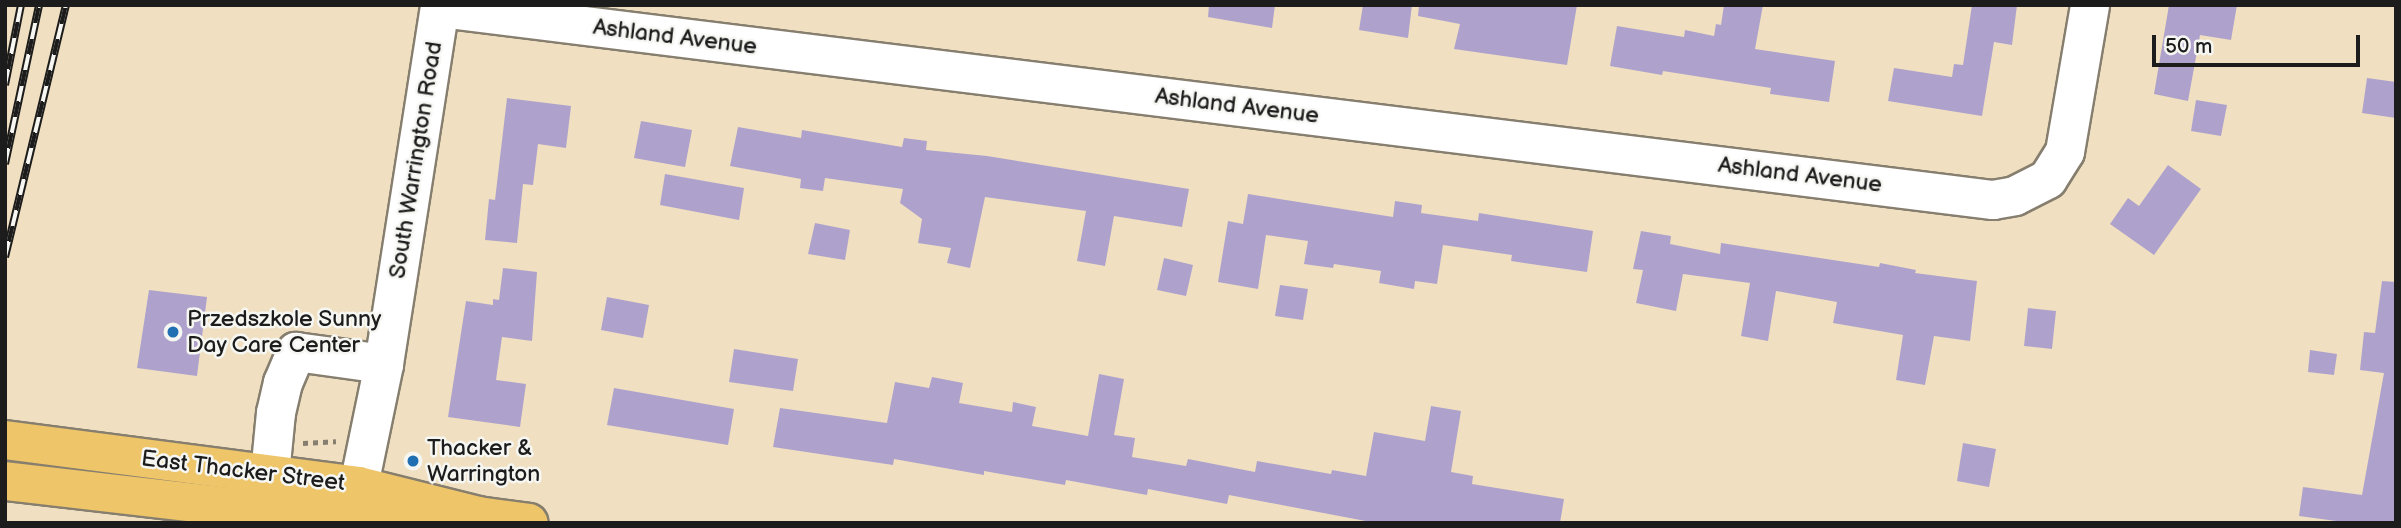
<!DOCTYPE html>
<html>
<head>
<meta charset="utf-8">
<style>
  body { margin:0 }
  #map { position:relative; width:2401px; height:528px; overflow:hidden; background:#f0e0c1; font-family:"Balsamiq Sans",sans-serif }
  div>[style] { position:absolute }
  .building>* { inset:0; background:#aea2cc }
  .path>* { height:4.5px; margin-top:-2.25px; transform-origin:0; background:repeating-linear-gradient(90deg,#867e6e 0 5px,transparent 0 10px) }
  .roads { filter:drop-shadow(2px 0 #867e6e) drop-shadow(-2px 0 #867e6e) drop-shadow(0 2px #867e6e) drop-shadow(0 -2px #867e6e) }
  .minor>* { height:38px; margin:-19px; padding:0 19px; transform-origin:19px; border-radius:19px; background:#fff }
  .major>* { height:38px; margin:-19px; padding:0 19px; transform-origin:19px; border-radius:19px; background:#eec569 }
  .rail>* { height:8px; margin-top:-4px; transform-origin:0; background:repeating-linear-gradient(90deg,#f6f6f2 0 16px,#1c1c1c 0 32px); box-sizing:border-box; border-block:2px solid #1c1c1c }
  .dots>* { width:19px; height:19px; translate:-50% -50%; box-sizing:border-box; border:4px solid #f6f6f2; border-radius:50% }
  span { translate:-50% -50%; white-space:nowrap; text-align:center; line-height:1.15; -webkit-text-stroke:5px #f6f6f2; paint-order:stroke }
  .street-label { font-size:23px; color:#1c1c1c }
  .poi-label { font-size:23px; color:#1c1c1c }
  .left { translate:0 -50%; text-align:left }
  .frame { position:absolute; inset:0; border:7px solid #1c1c1c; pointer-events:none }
  .scale { position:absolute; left:2152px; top:35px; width:208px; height:32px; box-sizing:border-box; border:4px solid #1c1c1c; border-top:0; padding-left:9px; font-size:21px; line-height:24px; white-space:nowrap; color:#1c1c1c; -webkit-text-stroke:5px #f6f6f2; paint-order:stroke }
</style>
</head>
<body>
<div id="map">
  <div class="building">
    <i style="clip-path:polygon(1209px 5px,1275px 5px,1272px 28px,1208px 17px)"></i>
    <i style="clip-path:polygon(1363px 5px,1412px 5px,1408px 38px,1359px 30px)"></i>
    <i style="clip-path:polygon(1419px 5px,1577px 5px,1567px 65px,1454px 49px,1460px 24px,1418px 16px)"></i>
    <i style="clip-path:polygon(1724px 5px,1763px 5px,1755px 49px,1835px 61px,1829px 102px,1770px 94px,1771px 88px,1663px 71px,1662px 75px,1610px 66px,1617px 26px,1684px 37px,1685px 30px,1714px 36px,1716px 24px,1721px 25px)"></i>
    <i style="clip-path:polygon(1972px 5px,2017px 5px,2012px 45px,1994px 42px,1982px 116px,1888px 101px,1894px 68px,1952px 77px,1954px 64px,1963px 65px)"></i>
    <i style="clip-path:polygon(2169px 5px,2237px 5px,2231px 40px,2200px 35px,2188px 101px,2154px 94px)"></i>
    <i style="clip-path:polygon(2367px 78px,2396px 82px,2396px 118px,2362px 113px)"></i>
    <i style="clip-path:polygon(507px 98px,571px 106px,566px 148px,538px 144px,533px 185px,523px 184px,517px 243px,485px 240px,489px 199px,495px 200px)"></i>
    <i style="clip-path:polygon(2196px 100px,2227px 105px,2221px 136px,2191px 131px)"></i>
    <i style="clip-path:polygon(641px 121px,692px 130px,685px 167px,634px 158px)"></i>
    <i style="clip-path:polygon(738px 127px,801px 138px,802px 130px,902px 147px,904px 138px,927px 141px,926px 150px,987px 156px,1189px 189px,1182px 227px,1114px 216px,1105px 266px,1077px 261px,1086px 211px,985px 197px,970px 268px,947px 263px,951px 248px,918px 243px,922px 219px,900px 203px,903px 189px,825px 178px,823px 191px,800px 188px,801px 179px,730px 166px)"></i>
    <i style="clip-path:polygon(2168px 165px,2201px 189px,2154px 255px,2110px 224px,2128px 198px,2139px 206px)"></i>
    <i style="clip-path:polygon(665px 174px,744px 188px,739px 220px,660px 205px)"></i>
    <i style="clip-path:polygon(1248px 194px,1393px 217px,1395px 201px,1422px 205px,1421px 213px,1478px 221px,1479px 213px,1593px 231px,1587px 272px,1511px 261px,1512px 255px,1443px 245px,1437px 284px,1415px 281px,1414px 289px,1379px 283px,1381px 271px,1334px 264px,1333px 268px,1304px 264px,1308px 241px,1266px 235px,1258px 289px,1218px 282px,1228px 221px,1243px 224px)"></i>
    <i style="clip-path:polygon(815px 223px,850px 230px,845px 260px,808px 254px)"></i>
    <i style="clip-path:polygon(1641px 231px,1671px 236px,1670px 244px,1720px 254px,1721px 243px,1879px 267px,1880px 263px,1916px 270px,1915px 273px,1977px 281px,1970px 341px,1934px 336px,1925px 385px,1896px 380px,1903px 335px,1833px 323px,1837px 302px,1776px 291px,1768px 341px,1741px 336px,1750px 283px,1683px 274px,1676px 311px,1636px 303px,1643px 270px,1633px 269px)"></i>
    <i style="clip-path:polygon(1164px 258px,1193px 265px,1186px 296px,1157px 290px)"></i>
    <i style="clip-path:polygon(503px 268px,537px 272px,532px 341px,502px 337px,496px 380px,526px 384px,520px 427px,448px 417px,466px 301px,493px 305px,493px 299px,499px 300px)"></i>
    <i style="clip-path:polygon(2382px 281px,2396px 282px,2396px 523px,2351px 523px,2299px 516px,2303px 487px,2362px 495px,2384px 373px,2391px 374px,2360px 370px,2364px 332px,2375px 333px)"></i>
    <i style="clip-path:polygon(1280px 285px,1308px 289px,1303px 320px,1275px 316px)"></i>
    <i style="clip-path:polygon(149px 290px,207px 297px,197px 376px,137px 368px)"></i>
    <i style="clip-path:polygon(607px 297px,649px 305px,643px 338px,601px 330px)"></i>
    <i style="clip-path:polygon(2028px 308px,2056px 311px,2052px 349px,2024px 346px)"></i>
    <i style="clip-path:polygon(734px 349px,798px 359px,793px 391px,729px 382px)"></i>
    <i style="clip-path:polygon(2310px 350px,2337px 354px,2334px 375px,2308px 372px)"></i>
    <i style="clip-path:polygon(1099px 374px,1124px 379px,1114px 435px,1135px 438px,1132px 457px,1186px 466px,1188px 459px,1255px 472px,1257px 461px,1331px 474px,1332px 470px,1366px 476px,1374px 432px,1425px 441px,1431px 406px,1461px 411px,1451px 472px,1473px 476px,1472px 484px,1564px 499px,1560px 523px,1376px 523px,1229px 495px,1227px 504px,1148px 489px,1147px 495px,1066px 480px,1065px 485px,984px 471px,984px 475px,894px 459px,893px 465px,773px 447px,780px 408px,887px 423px,895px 382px,929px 388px,932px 377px,963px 383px,959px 403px,1012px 412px,1013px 402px,1036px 407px,1032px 426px,1088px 436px)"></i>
    <i style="clip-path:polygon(614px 388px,734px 409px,728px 445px,607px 425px)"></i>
    <i style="clip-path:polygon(1963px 443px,1996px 449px,1989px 487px,1957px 481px)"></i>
  </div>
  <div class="path">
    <i style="left:303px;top:443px;width:33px;rotate:-3deg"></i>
  </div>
  <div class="roads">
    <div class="minor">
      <i style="left:440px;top:8px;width:1565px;rotate:7.05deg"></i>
      <i style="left:1993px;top:200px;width:22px;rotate:-10deg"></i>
      <i style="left:2015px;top:196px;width:37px;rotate:-27deg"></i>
      <i style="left:2048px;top:179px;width:32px;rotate:-58deg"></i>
      <i style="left:2065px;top:152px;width:149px;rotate:-80.3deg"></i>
      <i style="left:270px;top:474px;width:61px;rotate:-84.4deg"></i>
      <i style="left:276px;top:413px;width:31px;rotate:-77deg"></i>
      <i style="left:283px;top:383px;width:34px;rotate:-67deg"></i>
      <i style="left:296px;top:352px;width:89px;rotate:7.8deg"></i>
      <i style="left:352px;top:519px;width:158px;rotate:-78.3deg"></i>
      <i style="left:384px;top:364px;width:363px;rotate:-81.1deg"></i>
    </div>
    <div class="major">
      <i style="left:5px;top:440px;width:356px;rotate:7.4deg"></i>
      <i style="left:358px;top:486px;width:124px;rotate:14deg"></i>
      <i style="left:478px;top:516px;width:51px;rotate:7.8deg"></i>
      <i style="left:5px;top:481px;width:348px;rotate:6.6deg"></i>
      <i style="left:351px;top:521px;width:86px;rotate:-2deg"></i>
    </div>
  </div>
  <div class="rail">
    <i style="left:5px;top:85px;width:82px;rotate:-78.7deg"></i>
    <i style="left:5px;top:164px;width:163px;rotate:-77.9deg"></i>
    <i style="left:5px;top:257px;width:259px;rotate:-76.4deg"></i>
  </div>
  <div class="dots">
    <i style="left:173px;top:332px;background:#1f6fb2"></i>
    <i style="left:413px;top:461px;background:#1f6fb2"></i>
  </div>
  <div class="street-label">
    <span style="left:675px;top:37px;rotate:7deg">Ashland Avenue</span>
    <span style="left:1237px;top:106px;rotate:7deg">Ashland Avenue</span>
    <span style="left:416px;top:160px;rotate:-81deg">South Warrington Road</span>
    <span style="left:1800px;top:175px;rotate:7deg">Ashland Avenue</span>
    <span style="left:243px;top:471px;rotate:7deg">East Thacker Street</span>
  </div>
  <div class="poi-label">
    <span class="left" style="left:187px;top:332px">Przedszkole Sunny<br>Day Care Center</span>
    <span class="left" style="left:427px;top:461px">Thacker &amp;<br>Warrington</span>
  </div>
  <div class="frame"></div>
  <div class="scale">50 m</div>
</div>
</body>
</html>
